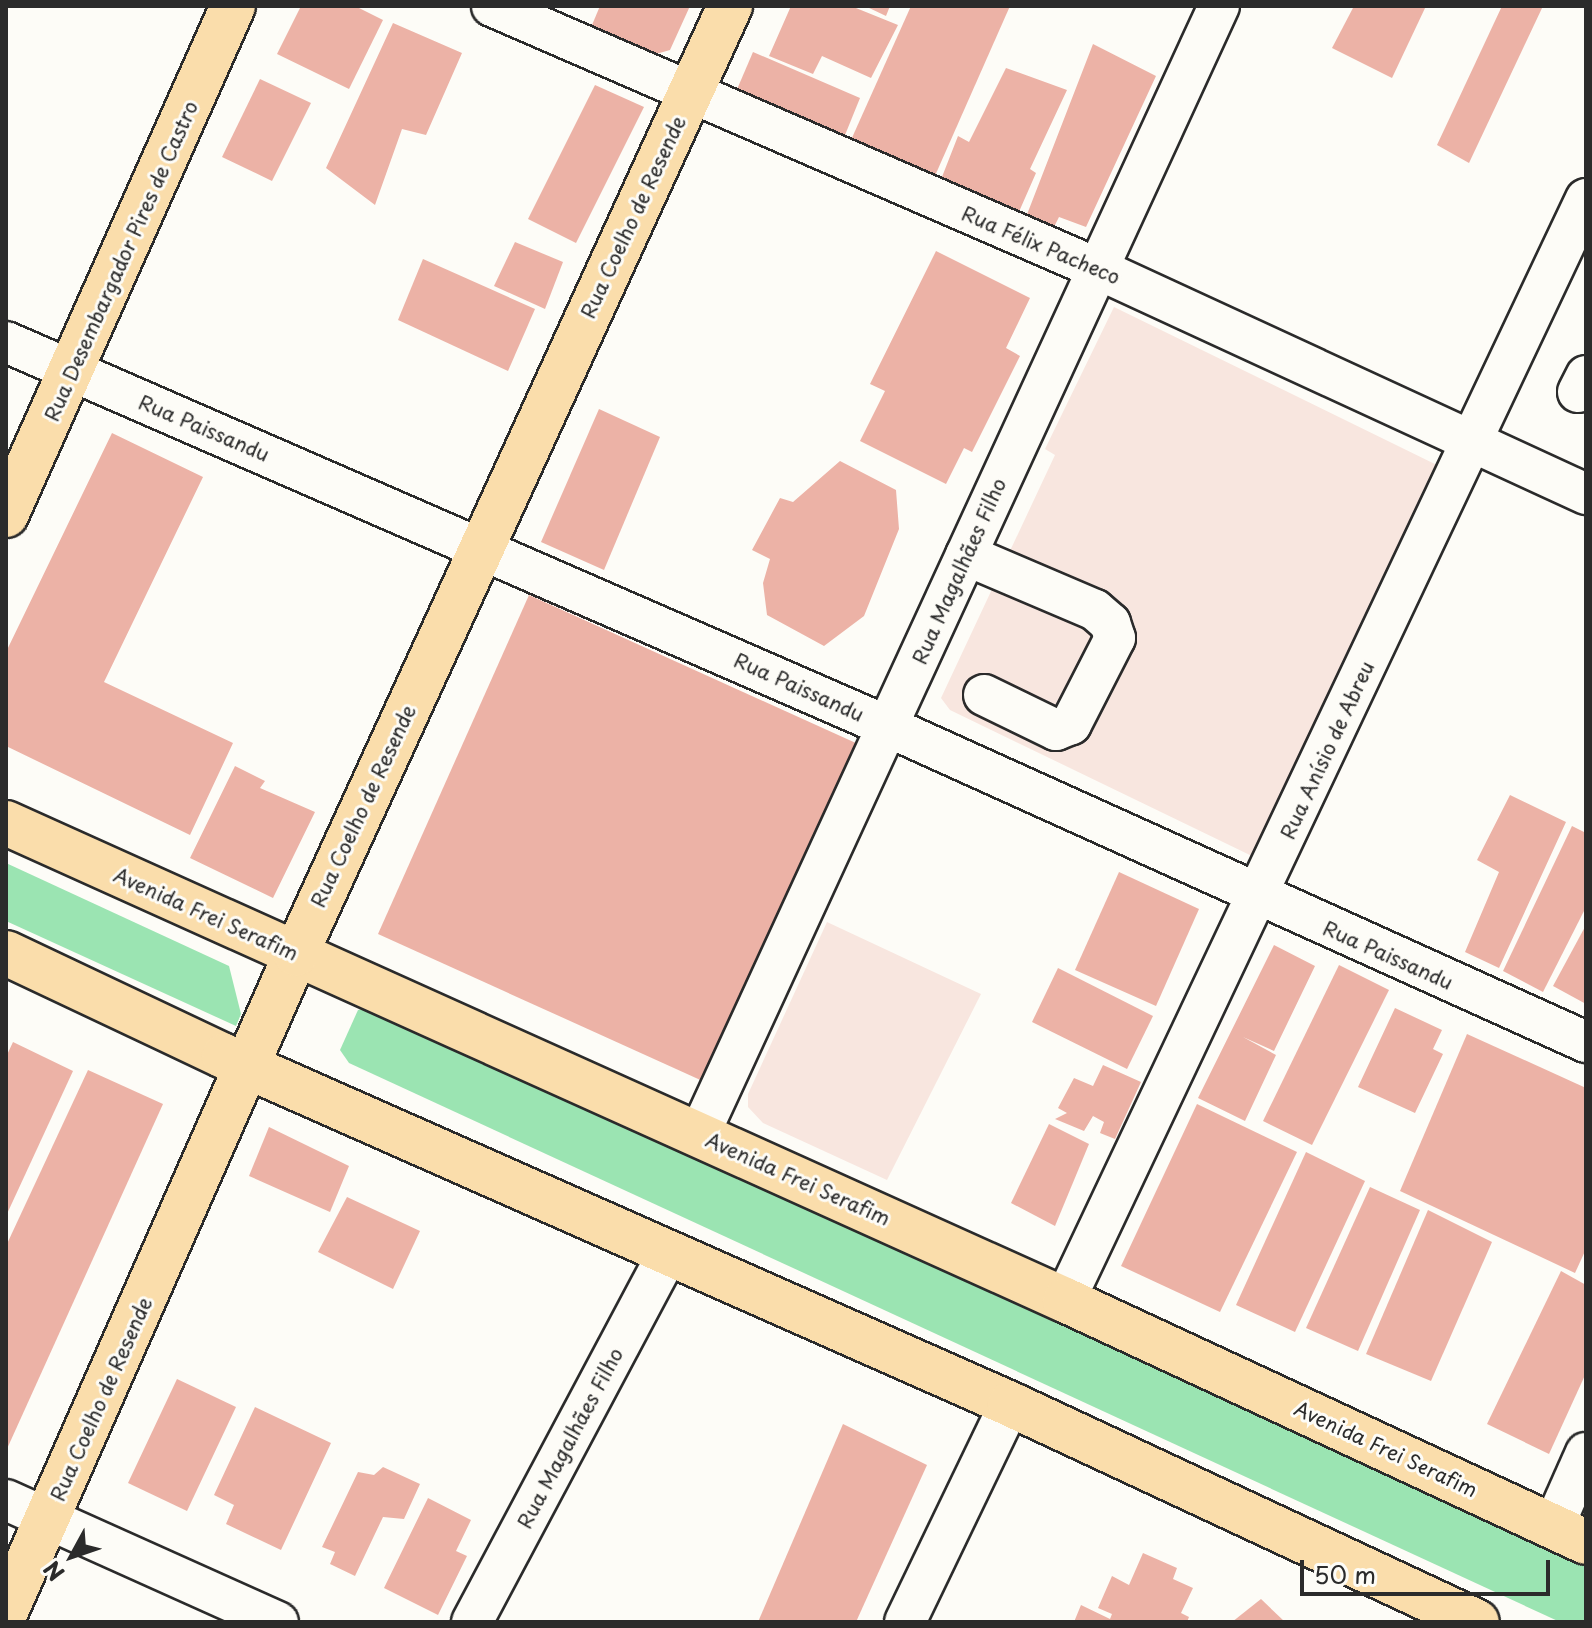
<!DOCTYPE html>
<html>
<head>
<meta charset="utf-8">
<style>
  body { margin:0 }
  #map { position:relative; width:1592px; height:1628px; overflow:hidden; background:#fdfcf7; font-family:"Playpen Sans",sans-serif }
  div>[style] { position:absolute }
  .built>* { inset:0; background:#f8e6df }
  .green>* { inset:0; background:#9be4b2 }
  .building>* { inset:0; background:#ecb2a6 }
  .roads { filter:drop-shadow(2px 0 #2b2b2b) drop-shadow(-2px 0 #2b2b2b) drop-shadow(0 2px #2b2b2b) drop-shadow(0 -2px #2b2b2b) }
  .minor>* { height:40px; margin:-20px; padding:0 20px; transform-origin:20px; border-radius:20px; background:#fdfcf7 }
  .major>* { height:44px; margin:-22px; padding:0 22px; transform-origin:22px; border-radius:22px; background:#faddab }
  span { translate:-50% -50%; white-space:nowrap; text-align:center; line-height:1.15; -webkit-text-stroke:6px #fdfcf7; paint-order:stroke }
  .street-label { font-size:20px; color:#2b2b2b }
  .frame { position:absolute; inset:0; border:8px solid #2b2b2b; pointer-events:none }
  .north { position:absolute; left:32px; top:1516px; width:80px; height:80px; -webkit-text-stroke:6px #fdfcf7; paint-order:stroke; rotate:230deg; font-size:22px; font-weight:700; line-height:32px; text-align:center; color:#2b2b2b }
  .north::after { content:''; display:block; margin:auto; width:28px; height:36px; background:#2b2b2b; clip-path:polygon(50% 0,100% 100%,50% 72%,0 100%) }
  .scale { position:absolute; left:1300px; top:1560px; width:250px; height:36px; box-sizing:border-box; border:4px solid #2b2b2b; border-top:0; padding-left:10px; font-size:24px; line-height:28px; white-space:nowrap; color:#2b2b2b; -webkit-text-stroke:6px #fdfcf7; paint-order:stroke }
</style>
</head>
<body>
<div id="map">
  <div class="built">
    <i style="clip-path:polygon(1114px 307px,1443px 468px,1254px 857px,950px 710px,941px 698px,1055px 455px,1045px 449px)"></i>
    <i style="clip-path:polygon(827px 922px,981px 994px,887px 1180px,763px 1123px,748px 1107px,748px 1094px)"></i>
  </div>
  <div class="green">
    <i style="clip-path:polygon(6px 863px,229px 966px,241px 1014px,236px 1026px,6px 921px)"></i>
    <i style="clip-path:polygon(369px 1008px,1586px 1560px,1586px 1622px,1560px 1622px,349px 1063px,340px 1050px,358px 1010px)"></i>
  </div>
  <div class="building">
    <i style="clip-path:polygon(301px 6px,355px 6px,383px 20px,349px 89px,277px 54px)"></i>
    <i style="clip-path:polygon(600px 6px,690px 6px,670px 50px,649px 56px,592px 25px)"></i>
    <i style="clip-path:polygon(791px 6px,851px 6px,898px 25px,871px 78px,822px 56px,813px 74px,769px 56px)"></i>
    <i style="clip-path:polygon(865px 6px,890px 6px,886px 16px)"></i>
    <i style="clip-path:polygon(911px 6px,1010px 6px,934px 178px,851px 140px)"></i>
    <i style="clip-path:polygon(1354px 6px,1426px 6px,1392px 78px,1332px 48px)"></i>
    <i style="clip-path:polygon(1502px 6px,1543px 6px,1469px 163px,1437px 145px)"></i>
    <i style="clip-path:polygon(393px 23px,462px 53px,426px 135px,402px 129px,375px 205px,326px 168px)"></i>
    <i style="clip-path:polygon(1093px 44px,1156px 76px,1086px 227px,1059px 217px,1051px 233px,1026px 217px)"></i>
    <i style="clip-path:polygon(753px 52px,860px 98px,843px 140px,735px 94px)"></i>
    <i style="clip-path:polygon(1006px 68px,1067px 90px,1030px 169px,1036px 173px,1018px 214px,940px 182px,958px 136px,969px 142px)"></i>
    <i style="clip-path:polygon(260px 79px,311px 103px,272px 181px,222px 157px)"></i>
    <i style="clip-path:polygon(595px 85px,644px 107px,576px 243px,528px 219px)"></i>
    <i style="clip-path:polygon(515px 242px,563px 262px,545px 309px,494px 286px)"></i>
    <i style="clip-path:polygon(936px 251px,1030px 298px,1006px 348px,1020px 356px,972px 452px,964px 448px,946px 484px,860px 441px,885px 391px,870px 384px)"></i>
    <i style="clip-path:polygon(423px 259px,535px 309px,508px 371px,398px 320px)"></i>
    <i style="clip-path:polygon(599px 409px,660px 437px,604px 570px,541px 542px)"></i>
    <i style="clip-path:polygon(112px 433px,203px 477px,104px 682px,233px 743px,190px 835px,6px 746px,6px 652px)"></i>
    <i style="clip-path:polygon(840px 461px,896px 490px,899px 529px,864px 616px,824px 646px,767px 615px,763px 583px,770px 559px,752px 550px,780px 498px,793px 502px)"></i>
    <i style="clip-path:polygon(529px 595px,858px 744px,707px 1083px,378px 934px)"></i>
    <i style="clip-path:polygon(235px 766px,265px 781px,260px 788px,315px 812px,273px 898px,190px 858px)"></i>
    <i style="clip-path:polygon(1510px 795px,1566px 822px,1499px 968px,1465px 952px,1499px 872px,1477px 860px)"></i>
    <i style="clip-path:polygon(1572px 826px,1586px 833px,1586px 907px,1543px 992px,1503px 971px)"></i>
    <i style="clip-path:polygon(1119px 872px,1199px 909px,1156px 1006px,1075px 970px)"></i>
    <i style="clip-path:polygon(1586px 925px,1586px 1004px,1553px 986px)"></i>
    <i style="clip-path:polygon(1274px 945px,1315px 966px,1274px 1051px,1243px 1037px,1276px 1055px,1245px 1121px,1198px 1098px)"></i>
    <i style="clip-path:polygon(1339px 965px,1389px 990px,1312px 1145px,1263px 1121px)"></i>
    <i style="clip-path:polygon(1058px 968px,1153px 1016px,1127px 1069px,1032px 1022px)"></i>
    <i style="clip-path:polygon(1395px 1008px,1442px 1030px,1433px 1049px,1443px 1054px,1415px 1113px,1358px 1087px)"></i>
    <i style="clip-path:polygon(1467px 1034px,1586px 1088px,1586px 1249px,1575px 1273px,1400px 1191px)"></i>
    <i style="clip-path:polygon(13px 1042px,73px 1071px,6px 1216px,6px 1057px)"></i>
    <i style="clip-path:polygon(1103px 1065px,1141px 1082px,1115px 1139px,1100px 1133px,1104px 1122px,1093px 1116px,1084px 1131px,1055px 1119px,1067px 1113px,1058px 1108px,1074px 1078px,1093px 1086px)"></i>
    <i style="clip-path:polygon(88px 1070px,163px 1104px,6px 1451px,6px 1246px)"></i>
    <i style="clip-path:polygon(1197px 1104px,1297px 1152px,1220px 1312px,1121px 1266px)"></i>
    <i style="clip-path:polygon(1049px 1124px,1089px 1144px,1055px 1226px,1011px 1203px)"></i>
    <i style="clip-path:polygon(269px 1127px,349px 1166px,330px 1212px,249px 1176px)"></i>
    <i style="clip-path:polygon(1306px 1152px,1365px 1181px,1295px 1332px,1236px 1305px)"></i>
    <i style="clip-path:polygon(1370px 1187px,1420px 1210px,1358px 1351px,1306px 1328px)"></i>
    <i style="clip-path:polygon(347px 1197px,420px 1231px,393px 1289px,318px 1252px)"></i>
    <i style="clip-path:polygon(1428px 1210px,1492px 1242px,1431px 1381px,1366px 1354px)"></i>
    <i style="clip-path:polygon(1561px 1271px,1586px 1285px,1586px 1373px,1549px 1454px,1487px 1424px)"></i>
    <i style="clip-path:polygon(177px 1379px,236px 1407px,187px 1511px,128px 1483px)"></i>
    <i style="clip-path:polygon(255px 1407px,331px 1443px,281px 1550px,226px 1524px,234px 1505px,214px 1495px)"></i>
    <i style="clip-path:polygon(843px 1424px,927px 1465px,856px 1622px,758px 1622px)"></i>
    <i style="clip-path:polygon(383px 1467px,420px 1484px,404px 1519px,383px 1517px,355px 1576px,330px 1564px,335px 1552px,322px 1547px,358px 1472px,374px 1475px)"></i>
    <i style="clip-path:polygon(428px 1498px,471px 1520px,456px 1551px,467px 1556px,438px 1615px,384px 1588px)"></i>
    <i style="clip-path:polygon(1143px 1553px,1177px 1568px,1173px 1579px,1193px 1588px,1181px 1613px,1189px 1617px,1187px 1622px,1074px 1622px,1081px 1605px,1110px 1619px,1112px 1614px,1098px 1608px,1112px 1576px,1129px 1585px)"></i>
    <i style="clip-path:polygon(1261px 1599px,1285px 1622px,1232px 1622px)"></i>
  </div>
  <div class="roads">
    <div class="minor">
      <i style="left:492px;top:6px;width:658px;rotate:23.45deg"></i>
      <i style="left:1096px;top:268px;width:540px;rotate:24.76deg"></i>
      <i style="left:6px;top:342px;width:963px;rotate:23.56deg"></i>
      <i style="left:889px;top:727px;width:765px;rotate:24.32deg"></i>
      <i style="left:1578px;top:392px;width:18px;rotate:-63deg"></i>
      <i style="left:966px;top:555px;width:140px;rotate:23.1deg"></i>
      <i style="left:1095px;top:610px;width:20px;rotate:41deg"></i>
      <i style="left:1110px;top:623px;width:16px;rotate:72deg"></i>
      <i style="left:1115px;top:638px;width:97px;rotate:117.1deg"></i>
      <i style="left:1071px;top:724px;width:16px;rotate:158deg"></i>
      <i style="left:1056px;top:730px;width:80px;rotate:-154.1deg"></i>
      <i style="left:699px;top:1135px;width:1243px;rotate:-65.27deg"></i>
      <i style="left:1065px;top:1300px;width:1218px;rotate:-64.68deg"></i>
      <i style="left:6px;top:1500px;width:298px;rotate:24.2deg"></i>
      <i style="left:1553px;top:1527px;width:81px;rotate:-66deg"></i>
      <i style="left:472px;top:1622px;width:417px;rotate:-62deg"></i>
      <i style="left:905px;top:1622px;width:242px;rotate:-64.3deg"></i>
    </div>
    <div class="major">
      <i style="left:6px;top:515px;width:557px;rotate:-65.96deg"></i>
      <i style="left:6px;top:823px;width:1161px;rotate:24.25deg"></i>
      <i style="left:1065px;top:1300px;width:574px;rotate:24.91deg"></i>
      <i style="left:6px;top:953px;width:241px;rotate:25.3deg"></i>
      <i style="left:224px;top:1056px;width:860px;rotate:23.88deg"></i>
      <i style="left:1010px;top:1404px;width:515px;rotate:25.02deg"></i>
      <i style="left:6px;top:1611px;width:718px;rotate:-66.18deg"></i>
      <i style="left:296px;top:954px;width:1043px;rotate:-65.4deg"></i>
    </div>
  </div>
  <div class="street-label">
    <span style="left:633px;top:217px;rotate:-65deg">Rua Coelho de Resende</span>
    <span style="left:1041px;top:245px;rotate:23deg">Rua Félix Pacheco</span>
    <span style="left:121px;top:261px;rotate:-66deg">Rua Desembargador Pires de Castro</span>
    <span style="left:204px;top:428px;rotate:23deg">Rua Paissandu</span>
    <span style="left:959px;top:571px;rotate:-66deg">Rua Magalhães Filho</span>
    <span style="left:799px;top:687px;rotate:24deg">Rua Paissandu</span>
    <span style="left:1327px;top:750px;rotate:-65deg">Rua Anísio de Abreu</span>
    <span style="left:363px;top:806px;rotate:-65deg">Rua Coelho de Resende</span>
    <span style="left:206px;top:914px;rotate:24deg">Avenida Frei Serafim</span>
    <span style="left:1388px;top:955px;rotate:24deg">Rua Paissandu</span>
    <span style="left:798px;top:1179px;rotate:24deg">Avenida Frei Serafim</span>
    <span style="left:101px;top:1399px;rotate:-66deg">Rua Coelho de Resende</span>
    <span style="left:570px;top:1438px;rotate:-62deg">Rua Magalhães Filho</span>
    <span style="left:1386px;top:1449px;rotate:25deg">Avenida Frei Serafim</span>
  </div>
  <div class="frame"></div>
  <div class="north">N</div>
  <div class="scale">50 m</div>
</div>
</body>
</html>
